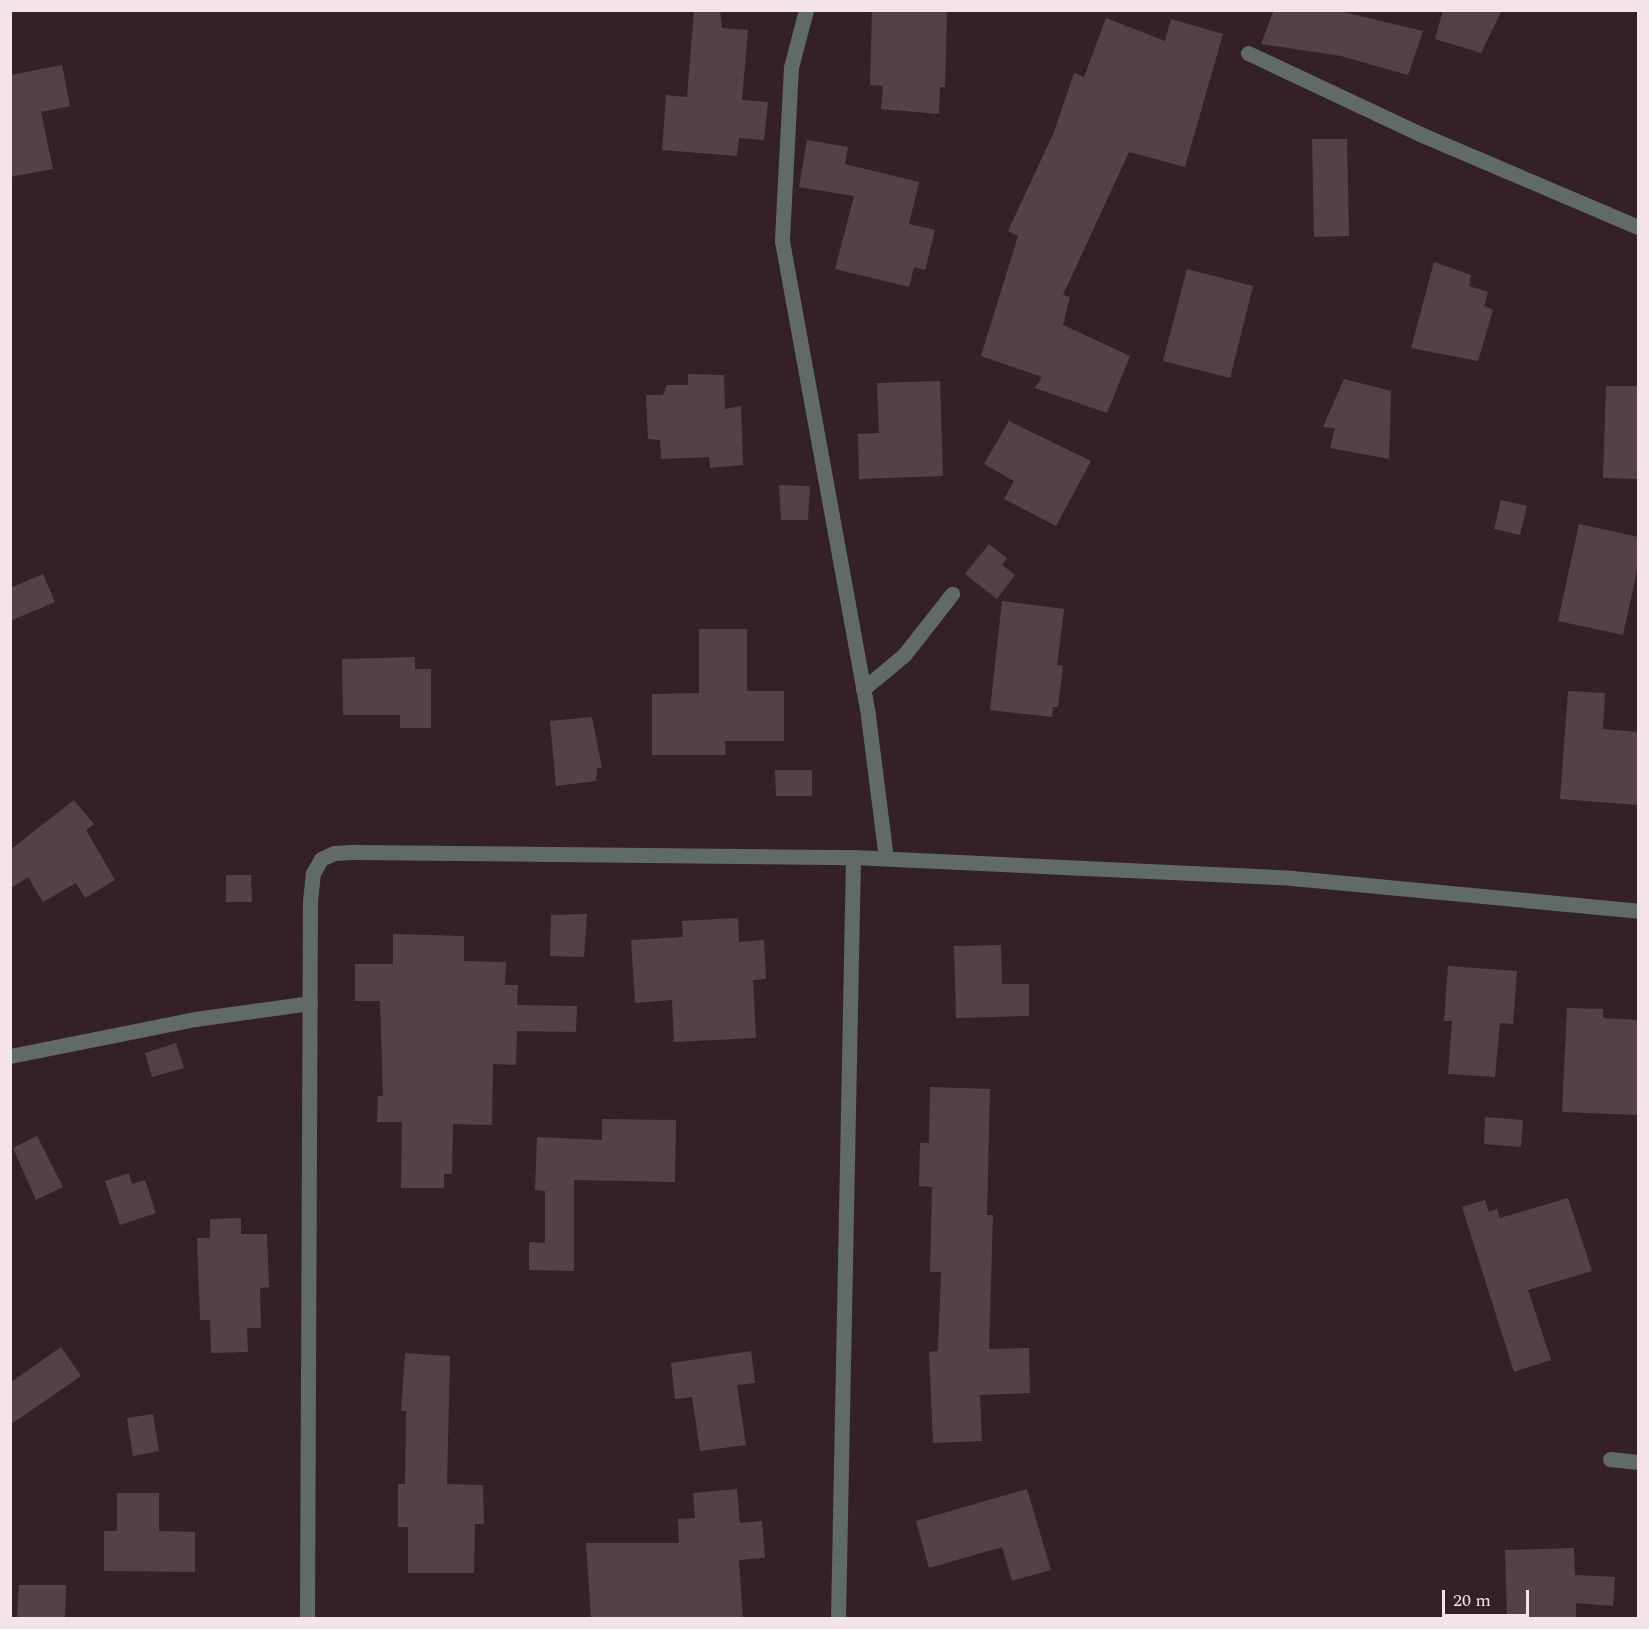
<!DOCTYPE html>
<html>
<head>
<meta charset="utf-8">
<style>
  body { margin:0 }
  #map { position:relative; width:1649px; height:1629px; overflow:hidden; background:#342126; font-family:Spectral,serif }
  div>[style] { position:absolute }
  .building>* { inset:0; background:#554046 }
  .minor>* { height:15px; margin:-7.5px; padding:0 7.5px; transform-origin:7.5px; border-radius:7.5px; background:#616b66 }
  span { translate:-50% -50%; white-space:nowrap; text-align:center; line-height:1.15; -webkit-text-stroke:6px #342126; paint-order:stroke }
  .frame { position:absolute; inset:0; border:12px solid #f2e4e7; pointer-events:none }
  .scale { position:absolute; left:1442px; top:1590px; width:87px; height:27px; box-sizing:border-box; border:3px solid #f2e4e7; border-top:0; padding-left:8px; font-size:18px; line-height:21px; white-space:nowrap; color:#f2e4e7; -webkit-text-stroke:4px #342126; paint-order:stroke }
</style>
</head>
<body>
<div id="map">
  <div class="building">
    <i style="clip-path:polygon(694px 10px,720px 10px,722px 28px,748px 30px,742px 100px,768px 102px,764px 140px,739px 138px,737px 156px,662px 150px,666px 95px,687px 97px)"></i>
    <i style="clip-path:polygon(872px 10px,947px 10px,945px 87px,940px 87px,939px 114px,881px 109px,883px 86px,870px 85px)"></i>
    <i style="clip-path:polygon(1274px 10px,1335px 10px,1423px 31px,1408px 75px,1341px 56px,1261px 44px)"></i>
    <i style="clip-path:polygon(1443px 10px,1502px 10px,1481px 53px,1435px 39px)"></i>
    <i style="clip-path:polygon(1106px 18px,1165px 41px,1171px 19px,1223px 34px,1185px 167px,1129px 152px,1063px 295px,1070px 297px,1063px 325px,1130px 356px,1107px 413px,1035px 388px,1042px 377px,981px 356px,1018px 236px,1008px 231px,1054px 132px,1074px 73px,1084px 77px)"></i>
    <i style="clip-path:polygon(62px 65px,70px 106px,41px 112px,53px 169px,10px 177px,10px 75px)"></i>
    <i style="clip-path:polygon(1312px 139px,1347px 139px,1349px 236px,1314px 237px)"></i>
    <i style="clip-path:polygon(807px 140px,848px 147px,845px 164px,919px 182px,909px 224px,935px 230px,925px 270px,914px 267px,909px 287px,835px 269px,854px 196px,799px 187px)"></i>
    <i style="clip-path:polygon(1434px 262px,1471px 275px,1469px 286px,1488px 292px,1484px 306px,1493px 310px,1478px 361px,1411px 348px)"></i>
    <i style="clip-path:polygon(1187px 269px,1253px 286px,1230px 378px,1163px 361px)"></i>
    <i style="clip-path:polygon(688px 374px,724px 375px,725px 409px,741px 406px,743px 465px,710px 468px,709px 457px,661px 459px,660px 440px,648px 439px,646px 395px,663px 395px,667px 385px,688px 385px)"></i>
    <i style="clip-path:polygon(1344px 379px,1391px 391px,1389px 459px,1330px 448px,1335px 428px,1323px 427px)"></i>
    <i style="clip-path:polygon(940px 381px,943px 476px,859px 479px,858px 434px,879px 433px,877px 383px)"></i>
    <i style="clip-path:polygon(1606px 386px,1638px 386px,1637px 479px,1603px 478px)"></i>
    <i style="clip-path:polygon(1009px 421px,1091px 461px,1056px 526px,1004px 499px,1014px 481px,984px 464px)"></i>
    <i style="clip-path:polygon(779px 485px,810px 486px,808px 520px,781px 520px)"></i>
    <i style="clip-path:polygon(1501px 500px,1527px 506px,1520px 535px,1494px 529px)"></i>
    <i style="clip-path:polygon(1579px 524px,1638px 537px,1638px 566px,1623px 635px,1558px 621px)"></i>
    <i style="clip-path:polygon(989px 544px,1007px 558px,1002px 565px,1015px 575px,997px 599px,965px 574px)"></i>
    <i style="clip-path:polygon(43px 574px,55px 602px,10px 621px,10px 588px)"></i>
    <i style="clip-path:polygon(1002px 601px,1064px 609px,1057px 665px,1063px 666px,1058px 707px,1053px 707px,1052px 717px,990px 710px)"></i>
    <i style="clip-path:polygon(699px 629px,747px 629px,747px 691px,784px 691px,784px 741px,725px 741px,726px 755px,652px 755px,652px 694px,699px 693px)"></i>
    <i style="clip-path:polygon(415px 657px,415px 669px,431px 669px,431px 728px,400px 728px,400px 715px,343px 715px,342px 659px)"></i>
    <i style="clip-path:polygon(1568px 691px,1605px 693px,1603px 729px,1638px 732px,1638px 805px,1560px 799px)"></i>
    <i style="clip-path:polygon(592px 717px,602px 768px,597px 768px,596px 781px,556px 786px,550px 721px)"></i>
    <i style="clip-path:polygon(775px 770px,812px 770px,812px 796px,776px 796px)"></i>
    <i style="clip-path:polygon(74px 800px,94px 824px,86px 830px,115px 880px,85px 898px,76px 883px,43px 902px,28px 877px,10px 889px,10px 850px)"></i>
    <i style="clip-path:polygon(226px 875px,251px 875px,252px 902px,226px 902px)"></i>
    <i style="clip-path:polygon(587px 914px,584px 957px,550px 956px,551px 915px)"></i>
    <i style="clip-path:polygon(738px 918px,739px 942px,764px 940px,766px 979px,753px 980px,756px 1038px,674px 1042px,672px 1000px,635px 1003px,631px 940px,683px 937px,682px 921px)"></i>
    <i style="clip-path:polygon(393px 934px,464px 936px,464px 961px,506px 962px,505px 985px,518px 985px,517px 1005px,577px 1006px,576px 1032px,517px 1031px,516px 1065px,493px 1064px,492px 1125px,453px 1124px,452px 1174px,444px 1174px,444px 1188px,401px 1188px,402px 1122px,377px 1122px,378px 1096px,383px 1096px,380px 1001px,355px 1001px,355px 964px,393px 964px)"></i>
    <i style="clip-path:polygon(1001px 945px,1002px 984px,1029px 984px,1029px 1016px,956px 1018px,954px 946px)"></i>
    <i style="clip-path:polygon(1448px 966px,1517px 971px,1513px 1024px,1500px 1023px,1495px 1077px,1448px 1074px,1452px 1021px,1444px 1021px)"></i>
    <i style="clip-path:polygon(1567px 1008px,1603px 1009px,1603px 1018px,1638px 1020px,1638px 1115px,1562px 1112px)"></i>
    <i style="clip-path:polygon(176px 1043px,184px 1068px,152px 1077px,145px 1053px)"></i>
    <i style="clip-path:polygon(930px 1087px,990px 1089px,987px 1215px,993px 1215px,989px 1349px,1029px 1348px,1030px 1393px,980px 1395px,982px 1441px,933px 1443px,929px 1352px,938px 1351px,941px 1272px,930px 1272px,932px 1187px,919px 1186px,920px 1143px,929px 1143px)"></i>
    <i style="clip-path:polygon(1485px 1117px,1523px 1120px,1521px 1147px,1484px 1144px)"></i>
    <i style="clip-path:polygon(602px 1119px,676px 1120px,675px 1182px,574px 1180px,574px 1271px,529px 1270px,529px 1242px,545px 1243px,545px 1191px,535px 1190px,537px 1137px,602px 1140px)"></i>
    <i style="clip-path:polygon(37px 1136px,63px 1187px,36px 1200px,13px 1148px)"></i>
    <i style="clip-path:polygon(129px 1173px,132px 1184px,145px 1180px,156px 1213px,120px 1225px,105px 1181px)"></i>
    <i style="clip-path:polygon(1568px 1198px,1592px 1271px,1528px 1290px,1551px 1360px,1514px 1372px,1462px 1207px,1485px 1200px,1489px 1212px,1497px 1209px,1500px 1218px)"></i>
    <i style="clip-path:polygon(241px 1218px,241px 1234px,267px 1234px,269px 1287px,260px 1288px,261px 1328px,247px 1328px,248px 1352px,211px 1353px,210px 1320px,200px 1320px,197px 1238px,210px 1238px,210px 1219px)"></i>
    <i style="clip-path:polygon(61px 1347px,81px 1376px,10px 1425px,10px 1383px)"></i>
    <i style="clip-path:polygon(751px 1351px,755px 1383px,737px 1385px,746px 1445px,700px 1451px,692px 1397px,675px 1399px,671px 1363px)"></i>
    <i style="clip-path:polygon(405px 1353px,450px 1356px,447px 1484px,483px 1485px,484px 1524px,475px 1524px,474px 1573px,408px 1573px,408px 1527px,398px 1527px,398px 1484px,405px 1484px,406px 1411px,401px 1411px)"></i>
    <i style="clip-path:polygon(153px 1414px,159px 1451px,133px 1456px,127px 1418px)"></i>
    <i style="clip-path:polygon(737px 1489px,740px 1523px,762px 1521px,765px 1558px,739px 1560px,743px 1618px,591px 1618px,586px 1543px,679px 1543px,678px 1519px,695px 1518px,693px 1493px)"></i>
    <i style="clip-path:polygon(1027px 1489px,1051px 1570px,1012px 1581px,1002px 1547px,929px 1568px,916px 1521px)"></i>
    <i style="clip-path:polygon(117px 1493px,159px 1493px,159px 1531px,195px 1532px,195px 1572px,104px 1571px,104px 1531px,117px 1531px)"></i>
    <i style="clip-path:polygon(1574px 1548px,1575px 1575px,1615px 1577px,1613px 1606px,1576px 1603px,1576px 1618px,1507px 1618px,1505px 1550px)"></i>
    <i style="clip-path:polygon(19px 1585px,66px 1585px,65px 1618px,17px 1618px)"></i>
  </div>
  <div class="minor">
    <i style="left:806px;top:10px;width:59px;rotate:104.7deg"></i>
    <i style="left:791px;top:67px;width:174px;rotate:93deg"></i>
    <i style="left:782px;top:241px;width:483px;rotate:79.7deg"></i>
    <i style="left:868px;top:716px;width:143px;rotate:82.8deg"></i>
    <i style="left:1248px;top:53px;width:190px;rotate:25.2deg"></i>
    <i style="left:1420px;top:134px;width:237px;rotate:23.1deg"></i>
    <i style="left:863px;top:689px;width:53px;rotate:-39.7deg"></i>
    <i style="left:904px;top:655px;width:78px;rotate:-51.8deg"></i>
    <i style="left:10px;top:1056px;width:189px;rotate:-11.3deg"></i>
    <i style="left:195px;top:1019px;width:116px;rotate:-7.9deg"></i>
    <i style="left:1610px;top:1459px;width:28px;rotate:6deg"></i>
    <i style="left:307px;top:1618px;width:717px;rotate:-89.76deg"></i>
    <i style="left:310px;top:901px;width:28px;rotate:-84deg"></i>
    <i style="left:313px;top:873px;width:16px;rotate:-60deg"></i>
    <i style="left:321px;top:859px;width:14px;rotate:-25deg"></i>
    <i style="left:334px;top:853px;width:22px;rotate:-3deg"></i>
    <i style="left:356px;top:852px;width:497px;rotate:0.6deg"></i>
    <i style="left:853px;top:857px;width:440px;rotate:2.7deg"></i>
    <i style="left:1292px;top:878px;width:348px;rotate:5.4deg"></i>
    <i style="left:838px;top:1618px;width:761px;rotate:-88.87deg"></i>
  </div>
  <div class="frame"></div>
  <div class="scale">20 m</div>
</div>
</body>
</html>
